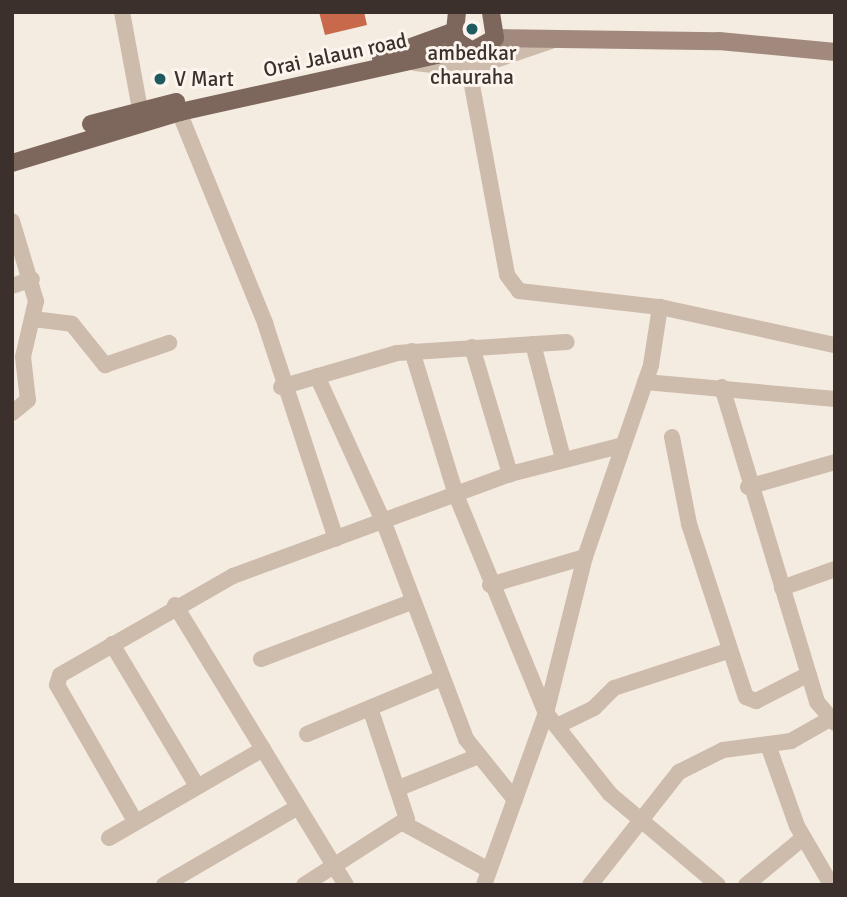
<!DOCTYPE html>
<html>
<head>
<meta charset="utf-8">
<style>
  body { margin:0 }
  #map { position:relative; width:847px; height:897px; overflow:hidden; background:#f4ebe1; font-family:Signika,sans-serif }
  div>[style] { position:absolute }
  .building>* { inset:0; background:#c8694b }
  .street>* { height:16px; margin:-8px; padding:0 8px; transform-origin:8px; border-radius:8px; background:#cdbbac }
  .secondary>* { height:18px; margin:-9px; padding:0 9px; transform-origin:9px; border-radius:9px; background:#a18a7d }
  .primary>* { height:18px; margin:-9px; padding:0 9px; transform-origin:9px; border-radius:9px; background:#7d675c }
  .dots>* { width:19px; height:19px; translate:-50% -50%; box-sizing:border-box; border:4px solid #fbf5ee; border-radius:50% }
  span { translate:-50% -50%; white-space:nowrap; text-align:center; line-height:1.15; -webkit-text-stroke:6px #fbf5ee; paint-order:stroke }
  .poi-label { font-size:21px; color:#3b302b }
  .left { translate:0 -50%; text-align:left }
  .street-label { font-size:21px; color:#3b302b }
  .frame { position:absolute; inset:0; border:14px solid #3b302b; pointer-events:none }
</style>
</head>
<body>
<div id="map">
  <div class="building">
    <i style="clip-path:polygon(319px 12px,364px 12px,367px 25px,325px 35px)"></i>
  </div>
  <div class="street">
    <i style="left:122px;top:12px;width:99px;rotate:79.5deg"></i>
    <i style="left:415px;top:63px;width:54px;rotate:6.3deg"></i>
    <i style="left:469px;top:69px;width:87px;rotate:-18.9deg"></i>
    <i style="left:469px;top:69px;width:209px;rotate:79.5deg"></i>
    <i style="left:507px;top:275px;width:20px;rotate:53deg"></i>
    <i style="left:519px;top:291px;width:142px;rotate:6.5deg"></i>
    <i style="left:660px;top:307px;width:179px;rotate:12.3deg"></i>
    <i style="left:175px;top:102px;width:239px;rotate:67.8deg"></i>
    <i style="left:265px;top:323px;width:227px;rotate:71.8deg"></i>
    <i style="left:12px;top:221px;width:84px;rotate:73.3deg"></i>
    <i style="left:36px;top:301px;width:57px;rotate:103.1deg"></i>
    <i style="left:23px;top:357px;width:43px;rotate:83.4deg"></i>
    <i style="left:28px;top:400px;width:21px;rotate:141deg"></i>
    <i style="left:12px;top:286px;width:21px;rotate:-19deg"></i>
    <i style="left:33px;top:319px;width:39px;rotate:7deg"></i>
    <i style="left:72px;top:324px;width:53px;rotate:51.2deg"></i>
    <i style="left:105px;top:365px;width:68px;rotate:-19deg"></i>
    <i style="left:533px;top:344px;width:118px;rotate:75.3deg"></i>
    <i style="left:472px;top:347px;width:133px;rotate:73.3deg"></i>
    <i style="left:412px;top:351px;width:151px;rotate:73deg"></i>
    <i style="left:456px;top:495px;width:236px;rotate:67.6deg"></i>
    <i style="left:546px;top:713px;width:103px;rotate:51.7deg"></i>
    <i style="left:610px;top:794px;width:141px;rotate:40.1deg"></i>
    <i style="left:317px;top:376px;width:162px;rotate:65.5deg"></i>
    <i style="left:384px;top:523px;width:231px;rotate:69.2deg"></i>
    <i style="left:466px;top:739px;width:78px;rotate:51.2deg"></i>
    <i style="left:645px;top:382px;width:191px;rotate:5.1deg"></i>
    <i style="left:281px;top:387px;width:121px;rotate:-16.3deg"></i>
    <i style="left:397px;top:353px;width:170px;rotate:-3.7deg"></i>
    <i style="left:722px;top:387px;width:329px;rotate:73.2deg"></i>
    <i style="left:817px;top:702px;width:28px;rotate:49deg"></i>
    <i style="left:672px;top:437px;width:89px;rotate:78.9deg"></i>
    <i style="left:689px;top:524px;width:182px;rotate:71.8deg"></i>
    <i style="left:746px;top:697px;width:11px;rotate:22deg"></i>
    <i style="left:756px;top:701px;width:59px;rotate:-27deg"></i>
    <i style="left:748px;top:487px;width:91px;rotate:-16deg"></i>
    <i style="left:490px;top:585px;width:99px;rotate:-16.4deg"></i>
    <i style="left:782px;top:588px;width:56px;rotate:-19.7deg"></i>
    <i style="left:175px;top:605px;width:328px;rotate:58.6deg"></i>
    <i style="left:112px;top:644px;width:165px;rotate:59.1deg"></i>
    <i style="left:261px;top:659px;width:160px;rotate:-20.8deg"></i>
    <i style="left:557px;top:726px;width:41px;rotate:-25.9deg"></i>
    <i style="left:594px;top:708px;width:28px;rotate:-45deg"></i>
    <i style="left:614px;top:688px;width:120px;rotate:-18deg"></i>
    <i style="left:307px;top:734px;width:143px;rotate:-22.6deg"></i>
    <i style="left:768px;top:745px;width:86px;rotate:70.3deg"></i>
    <i style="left:797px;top:826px;width:64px;rotate:59.8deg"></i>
    <i style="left:399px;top:788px;width:83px;rotate:-21.9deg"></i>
    <i style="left:135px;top:821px;width:157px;rotate:-119.8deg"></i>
    <i style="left:57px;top:685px;width:10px;rotate:-73deg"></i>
    <i style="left:60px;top:675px;width:199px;rotate:-29.8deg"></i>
    <i style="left:233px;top:576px;width:295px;rotate:-20.2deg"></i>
    <i style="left:510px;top:474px;width:114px;rotate:-14.3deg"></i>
    <i style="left:403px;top:823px;width:98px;rotate:28.7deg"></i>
    <i style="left:109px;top:838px;width:178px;rotate:-30deg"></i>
    <i style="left:164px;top:885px;width:155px;rotate:-30.2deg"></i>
    <i style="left:304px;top:885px;width:122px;rotate:-32.7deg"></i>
    <i style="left:407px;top:819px;width:117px;rotate:-108.4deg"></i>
    <i style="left:484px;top:885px;width:183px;rotate:-70.2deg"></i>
    <i style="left:546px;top:713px;width:161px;rotate:-76deg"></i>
    <i style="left:585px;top:557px;width:203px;rotate:-71deg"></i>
    <i style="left:651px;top:365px;width:59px;rotate:-81.2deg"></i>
    <i style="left:590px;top:885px;width:144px;rotate:-51.8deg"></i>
    <i style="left:679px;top:772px;width:49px;rotate:-26.6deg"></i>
    <i style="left:723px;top:750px;width:69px;rotate:-7.5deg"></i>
    <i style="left:791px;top:741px;width:43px;rotate:-29.6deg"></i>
    <i style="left:746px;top:885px;width:74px;rotate:-39.5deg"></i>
  </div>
  <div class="secondary">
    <i style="left:495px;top:38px;width:224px;rotate:0.8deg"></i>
    <i style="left:719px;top:41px;width:117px;rotate:5.4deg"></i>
  </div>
  <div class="primary">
    <i style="left:457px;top:12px;width:27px;rotate:96deg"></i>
    <i style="left:454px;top:39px;width:22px;rotate:34deg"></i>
    <i style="left:472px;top:51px;width:26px;rotate:-29deg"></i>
    <i style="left:495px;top:38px;width:26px;rotate:-99deg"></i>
    <i style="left:381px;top:58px;width:76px;rotate:-20.1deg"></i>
    <i style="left:91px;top:124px;width:88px;rotate:-14.5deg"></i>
    <i style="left:12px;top:163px;width:176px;rotate:-16.9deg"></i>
    <i style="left:180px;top:112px;width:292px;rotate:-12.5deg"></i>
  </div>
  <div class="dots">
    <i style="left:472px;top:29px;background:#1f5a5e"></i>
    <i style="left:160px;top:79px;background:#1f5a5e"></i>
  </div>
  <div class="poi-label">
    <span style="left:472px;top:65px">ambedkar<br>chauraha</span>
    <span class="left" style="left:174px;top:79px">V Mart</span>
  </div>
  <div class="street-label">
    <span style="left:335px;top:55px;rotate:-12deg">Orai Jalaun road</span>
  </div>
  <div class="frame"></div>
</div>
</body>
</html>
